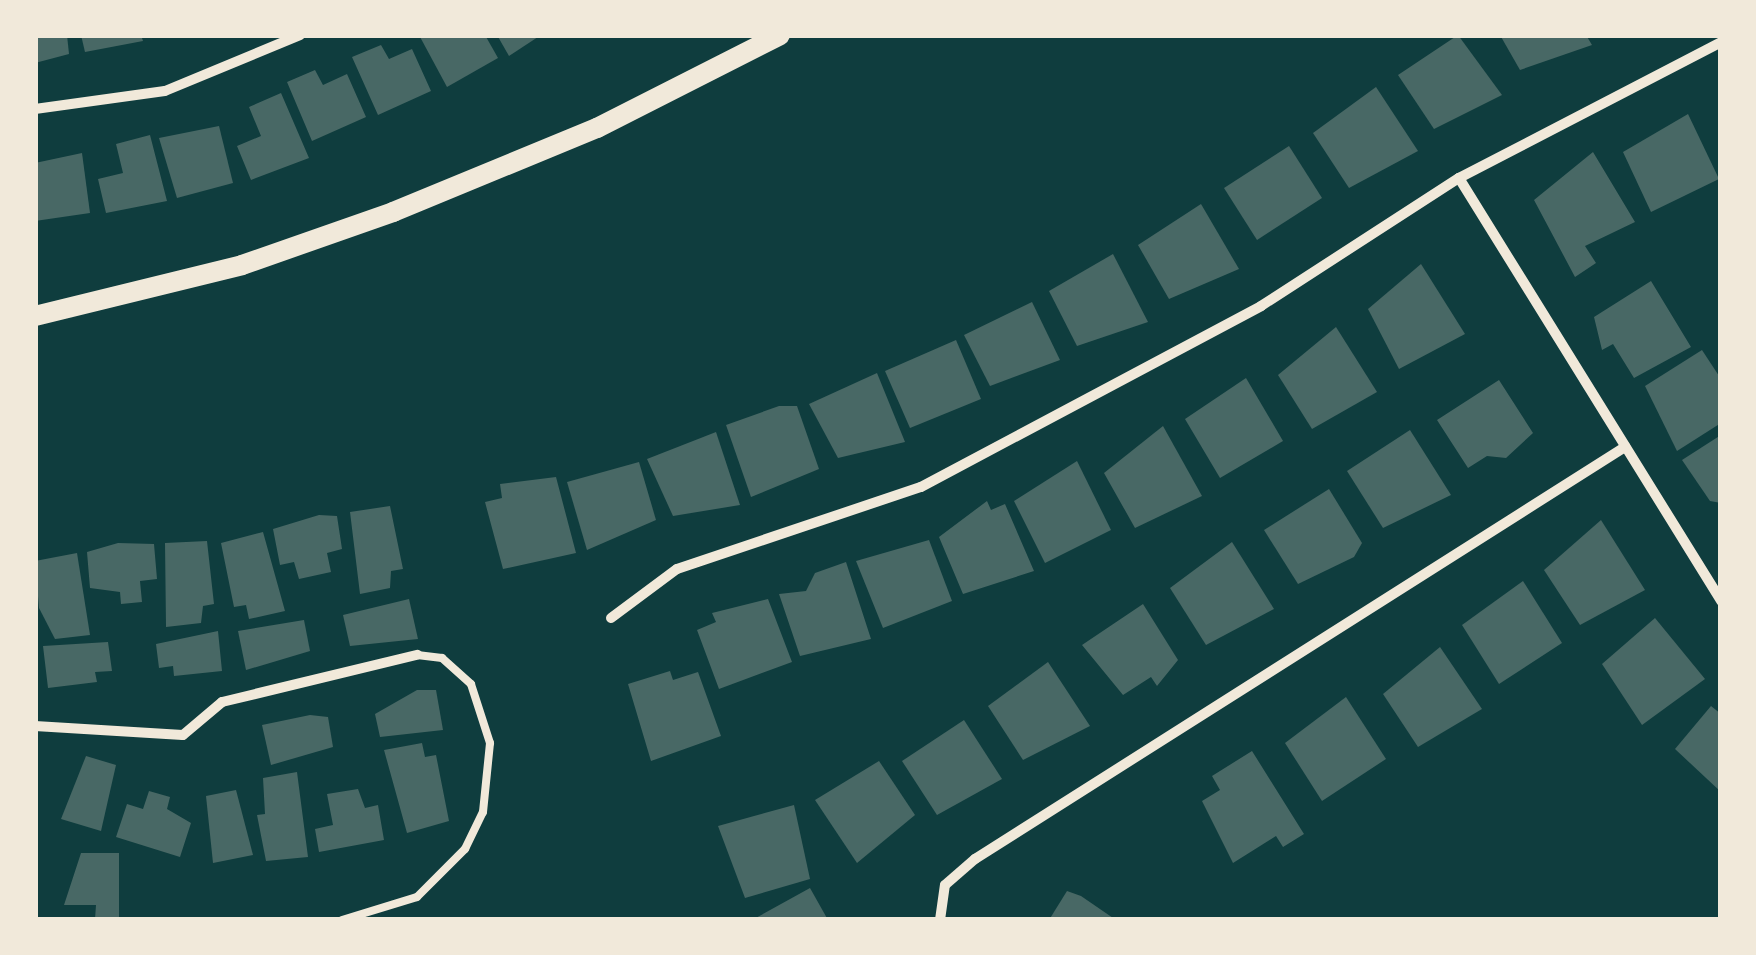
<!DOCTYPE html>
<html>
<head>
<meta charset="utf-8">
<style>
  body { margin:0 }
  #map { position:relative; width:1756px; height:955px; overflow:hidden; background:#0f3d3e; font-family:Overpass,sans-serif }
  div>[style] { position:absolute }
  .building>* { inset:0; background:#486865 }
  .service>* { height:8px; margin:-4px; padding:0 4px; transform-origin:4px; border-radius:4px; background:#f1e9da }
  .minor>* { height:10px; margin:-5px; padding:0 5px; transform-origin:5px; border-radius:5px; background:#f1e9da }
  .secondary>* { height:20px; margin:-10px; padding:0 10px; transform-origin:10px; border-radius:10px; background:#f1e9da }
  span { translate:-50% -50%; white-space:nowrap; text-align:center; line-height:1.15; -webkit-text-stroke:8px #f1e9da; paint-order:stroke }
  .frame { position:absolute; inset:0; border:38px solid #f1e9da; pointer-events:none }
</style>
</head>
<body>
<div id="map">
  <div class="building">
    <i style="clip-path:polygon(35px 35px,67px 35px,69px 54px,35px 63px)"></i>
    <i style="clip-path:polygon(81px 35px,141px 35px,143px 41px,85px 52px)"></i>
    <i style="clip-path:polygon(419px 35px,485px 35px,498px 58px,447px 87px)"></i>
    <i style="clip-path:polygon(497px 35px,541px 35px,509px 56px)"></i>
    <i style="clip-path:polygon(1458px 35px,1502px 95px,1434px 129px,1398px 75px)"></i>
    <i style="clip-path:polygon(1500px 35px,1586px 35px,1592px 45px,1520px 70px)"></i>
    <i style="clip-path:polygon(381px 45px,389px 59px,412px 49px,431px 91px,378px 115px,352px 57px)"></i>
    <i style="clip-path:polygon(315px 70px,323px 85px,347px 74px,366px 117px,312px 141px,287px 82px)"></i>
    <i style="clip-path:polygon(1376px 87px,1418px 151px,1349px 188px,1313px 133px)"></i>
    <i style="clip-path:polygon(281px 93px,309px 158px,251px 180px,237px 146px,261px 136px,249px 107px)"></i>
    <i style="clip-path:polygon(1688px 114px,1719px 179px,1651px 212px,1623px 152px)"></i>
    <i style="clip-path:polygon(219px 126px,233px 183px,177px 198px,159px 138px)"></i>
    <i style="clip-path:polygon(150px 135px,167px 201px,106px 213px,98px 179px,123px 173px,116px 144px)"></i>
    <i style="clip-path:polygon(1289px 146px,1322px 198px,1257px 240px,1224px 188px)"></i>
    <i style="clip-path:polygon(1593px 152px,1635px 222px,1585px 246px,1596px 263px,1575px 277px,1534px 200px)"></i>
    <i style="clip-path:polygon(82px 153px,90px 213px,35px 221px,35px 163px)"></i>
    <i style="clip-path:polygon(1201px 204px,1239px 269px,1169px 299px,1138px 245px)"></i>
    <i style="clip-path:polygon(1113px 254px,1148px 322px,1077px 346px,1049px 291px)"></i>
    <i style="clip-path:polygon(1421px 264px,1465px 334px,1399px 369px,1368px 309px)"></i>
    <i style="clip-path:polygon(1651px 281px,1691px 347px,1634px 378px,1613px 344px,1602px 350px,1594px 317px)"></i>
    <i style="clip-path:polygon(1032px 302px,1060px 360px,990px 386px,964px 335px)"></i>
    <i style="clip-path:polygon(1336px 327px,1377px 392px,1312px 429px,1278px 375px)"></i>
    <i style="clip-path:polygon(956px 340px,981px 399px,910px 428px,885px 371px)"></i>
    <i style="clip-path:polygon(1702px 350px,1721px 379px,1721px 423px,1677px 451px,1645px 386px)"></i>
    <i style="clip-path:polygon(877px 373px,905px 442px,838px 458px,809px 404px)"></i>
    <i style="clip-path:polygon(1246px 378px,1283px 441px,1220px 478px,1185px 419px)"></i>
    <i style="clip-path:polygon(1499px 380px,1533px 433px,1506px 458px,1487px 456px,1468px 468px,1437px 420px)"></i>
    <i style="clip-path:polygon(779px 406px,797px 406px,819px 469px,751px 497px,726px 425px)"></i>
    <i style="clip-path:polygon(1163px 426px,1202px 496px,1135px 528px,1104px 473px)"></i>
    <i style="clip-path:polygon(1410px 430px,1451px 495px,1383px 528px,1347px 471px)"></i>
    <i style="clip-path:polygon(716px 432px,740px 505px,673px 516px,647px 459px)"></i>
    <i style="clip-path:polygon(1721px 435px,1721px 503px,1710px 501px,1682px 460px)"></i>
    <i style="clip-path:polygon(1077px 461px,1111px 530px,1045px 563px,1014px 501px)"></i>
    <i style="clip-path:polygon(639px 462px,656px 520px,587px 550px,567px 482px)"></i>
    <i style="clip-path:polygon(556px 477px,576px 553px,503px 569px,485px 502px,502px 498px,500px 484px)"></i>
    <i style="clip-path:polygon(1329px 489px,1362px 543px,1354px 557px,1298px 584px,1264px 530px)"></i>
    <i style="clip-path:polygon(987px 501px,991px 510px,1005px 504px,1034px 571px,963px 594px,939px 537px)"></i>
    <i style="clip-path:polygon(390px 506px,403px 569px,391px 571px,390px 588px,360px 594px,350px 512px)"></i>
    <i style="clip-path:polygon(319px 515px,337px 516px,342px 549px,327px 553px,331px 572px,299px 579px,294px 562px,280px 565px,273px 529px)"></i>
    <i style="clip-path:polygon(1601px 520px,1645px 590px,1580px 625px,1544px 570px)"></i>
    <i style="clip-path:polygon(263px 532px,285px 611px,249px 619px,246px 605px,234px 607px,221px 543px)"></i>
    <i style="clip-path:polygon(929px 540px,952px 601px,883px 628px,856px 561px)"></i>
    <i style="clip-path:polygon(207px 541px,214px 604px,203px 606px,201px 623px,166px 627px,165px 543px)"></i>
    <i style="clip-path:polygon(1232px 542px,1274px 609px,1206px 645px,1170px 588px)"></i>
    <i style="clip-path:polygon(118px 543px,154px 544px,157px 579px,140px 581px,142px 602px,121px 604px,120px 592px,90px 588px,87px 552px)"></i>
    <i style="clip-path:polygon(77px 553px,90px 635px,55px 639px,39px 608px,35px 561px)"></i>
    <i style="clip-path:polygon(846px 562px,871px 639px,800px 656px,779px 594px,806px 591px,815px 573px)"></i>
    <i style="clip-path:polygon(1523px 581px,1562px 643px,1499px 684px,1462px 625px)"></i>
    <i style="clip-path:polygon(409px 599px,418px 639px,350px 646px,343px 615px)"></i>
    <i style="clip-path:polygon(768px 599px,792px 662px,719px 689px,697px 630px,716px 622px,712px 613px)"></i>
    <i style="clip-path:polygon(1143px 604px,1178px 660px,1157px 686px,1151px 677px,1123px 695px,1082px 645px)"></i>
    <i style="clip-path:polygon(1655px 618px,1705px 679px,1642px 725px,1602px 664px)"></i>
    <i style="clip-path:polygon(304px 620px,310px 651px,246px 670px,238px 631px)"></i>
    <i style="clip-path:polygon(218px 631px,222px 671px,174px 676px,173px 666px,159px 668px,156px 644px)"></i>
    <i style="clip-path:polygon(108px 642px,112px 671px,95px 672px,97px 682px,48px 688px,43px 646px)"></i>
    <i style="clip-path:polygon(1440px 647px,1482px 709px,1418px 747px,1383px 694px)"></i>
    <i style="clip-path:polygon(1048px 662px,1090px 726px,1023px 760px,988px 706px)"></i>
    <i style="clip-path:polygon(670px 671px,673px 680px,698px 672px,721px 736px,651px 761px,628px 684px)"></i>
    <i style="clip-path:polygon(417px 690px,436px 690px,443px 730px,380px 737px,375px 714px)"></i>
    <i style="clip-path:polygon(1346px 697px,1386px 759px,1322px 801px,1285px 743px)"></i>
    <i style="clip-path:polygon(1711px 706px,1721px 714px,1721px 792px,1675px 749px)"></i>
    <i style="clip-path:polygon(310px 715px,328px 717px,333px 747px,271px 765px,262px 725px)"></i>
    <i style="clip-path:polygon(964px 720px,1002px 779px,937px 815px,902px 761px)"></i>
    <i style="clip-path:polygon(422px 743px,425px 757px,436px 755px,449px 821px,407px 833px,384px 750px)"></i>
    <i style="clip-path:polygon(1252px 751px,1304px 834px,1283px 847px,1276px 836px,1233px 863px,1202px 801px,1220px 790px,1212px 776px)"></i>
    <i style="clip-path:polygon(86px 756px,116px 765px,101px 831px,61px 819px)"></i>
    <i style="clip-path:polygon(879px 761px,915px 815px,857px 863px,815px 800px)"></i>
    <i style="clip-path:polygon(297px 772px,308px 857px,266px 861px,257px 815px,265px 814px,263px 778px)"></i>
    <i style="clip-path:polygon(358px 789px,365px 808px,378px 805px,384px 840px,319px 852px,315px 829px,333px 825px,327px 794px)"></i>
    <i style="clip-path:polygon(236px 790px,253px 855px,213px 863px,206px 796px)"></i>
    <i style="clip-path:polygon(149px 791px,170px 797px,167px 809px,191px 823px,180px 857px,116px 837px,127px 804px,143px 809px)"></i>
    <i style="clip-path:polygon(794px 805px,810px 879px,745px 898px,718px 826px)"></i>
    <i style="clip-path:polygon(81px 853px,119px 853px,119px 919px,95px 919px,96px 905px,64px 905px)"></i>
    <i style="clip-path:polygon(810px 888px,828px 920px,752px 920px)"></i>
    <i style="clip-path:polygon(1067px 891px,1081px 896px,1116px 920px,1049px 920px)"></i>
  </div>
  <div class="service">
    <i style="left:342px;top:920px;width:78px;rotate:-17deg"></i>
    <i style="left:417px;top:897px;width:68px;rotate:-45deg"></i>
    <i style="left:465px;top:849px;width:41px;rotate:-64.1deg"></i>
    <i style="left:483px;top:812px;width:69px;rotate:-84.2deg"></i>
    <i style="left:490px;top:743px;width:62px;rotate:-107.9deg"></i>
    <i style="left:471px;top:684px;width:39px;rotate:-138deg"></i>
    <i style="left:442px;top:658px;width:25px;rotate:-173deg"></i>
  </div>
  <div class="minor">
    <i style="left:35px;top:109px;width:131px;rotate:-7.9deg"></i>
    <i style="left:165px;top:91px;width:146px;rotate:-22.5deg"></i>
    <i style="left:1459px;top:178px;width:498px;rotate:58.2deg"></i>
    <i style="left:611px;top:618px;width:82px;rotate:-36.6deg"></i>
    <i style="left:677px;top:569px;width:257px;rotate:-18.6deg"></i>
    <i style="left:921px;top:487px;width:385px;rotate:-28deg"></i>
    <i style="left:1261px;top:306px;width:236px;rotate:-32.9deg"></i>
    <i style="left:1459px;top:178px;width:295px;rotate:-27.4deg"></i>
    <i style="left:35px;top:726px;width:148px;rotate:3.5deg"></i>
    <i style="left:183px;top:735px;width:51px;rotate:-40.2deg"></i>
    <i style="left:222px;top:702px;width:201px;rotate:-13.6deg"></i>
    <i style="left:940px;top:920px;width:35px;rotate:-82deg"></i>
    <i style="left:945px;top:885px;width:40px;rotate:-41deg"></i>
    <i style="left:975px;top:859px;width:770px;rotate:-32.37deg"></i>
  </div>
  <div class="secondary">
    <i style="left:35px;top:316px;width:213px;rotate:-13.8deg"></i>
    <i style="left:242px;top:265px;width:160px;rotate:-19.3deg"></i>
    <i style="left:393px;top:212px;width:221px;rotate:-22.4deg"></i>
    <i style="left:597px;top:128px;width:205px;rotate:-26.9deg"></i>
  </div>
  <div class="frame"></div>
</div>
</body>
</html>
